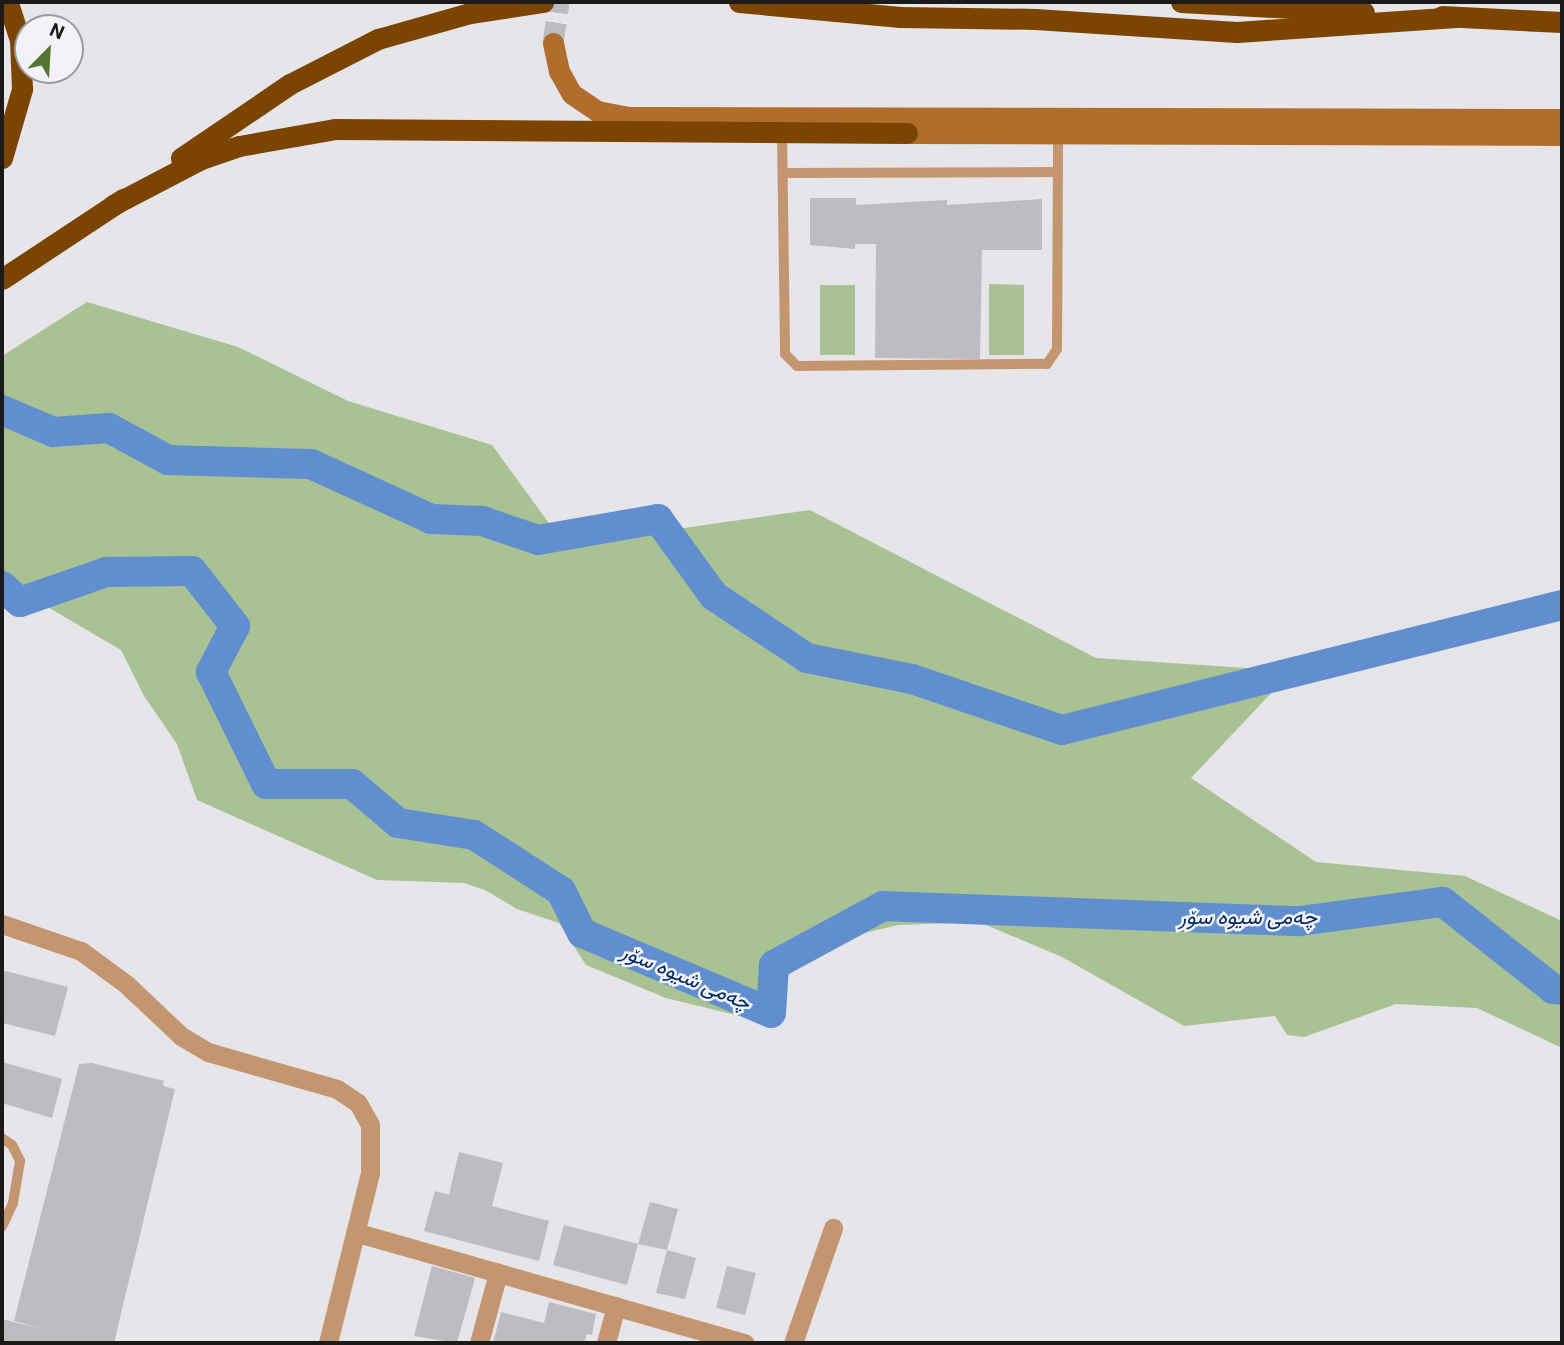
<!DOCTYPE html>
<html>
<head>
<meta charset="utf-8">
<style>
  body { margin:0 }
  #map { position:relative; width:1564px; height:1345px; overflow:hidden; background:#e5e5ea; font-family:Roboto,Vazirmatn,sans-serif }
  div>[style] { position:absolute }
  .green>* { inset:0; background:#a8c294 }
  .river>* { height:30px; margin:-15px; padding:0 15px; transform-origin:15px; border-radius:15px; background:#608ecf }
  .building>* { inset:0; background:#bcbcc1 }
  .secondary-tunnel>* { height:21px; margin-top:-10.5px; transform-origin:0; background:repeating-linear-gradient(90deg,#bcbcc1 0 21px,transparent 0 31px) }
  .lane>* { height:10px; margin:-5px; padding:0 5px; transform-origin:5px; border-radius:5px; background:#c4966f }
  .street>* { height:19px; margin:-9.5px; padding:0 9.5px; transform-origin:9.5px; border-radius:9.5px; background:#c4966f }
  .secondary>* { height:21px; margin:-10.5px; padding:0 10.5px; transform-origin:10.5px; border-radius:10.5px; background:#b16d2c }
  .highway>* { height:21px; margin:-10.5px; padding:0 10.5px; transform-origin:10.5px; border-radius:10.5px; background:#7b4401 }
  span { translate:-50% -50%; white-space:nowrap; text-align:center; line-height:1.15; -webkit-text-stroke:5px #f3f2f7; paint-order:stroke }
  .water-label { font-size:21px; color:#002b64; font-style:italic }
  .frame { position:absolute; inset:0; border:4px solid #1a1a1b; pointer-events:none }
  .north { position:absolute; left:14px; top:14px; width:70px; height:70px; box-sizing:border-box; background:#f3f2f7; border:2px solid #9c9c9f; border-radius:50%; rotate:24deg; font-size:19px; font-weight:700; line-height:28px; text-align:center; color:#1a1a1b }
  .north::after { content:''; display:block; margin:auto; width:24px; height:32px; background:#53752d; clip-path:polygon(50% 0,100% 100%,50% 72%,0 100%) }
</style>
</head>
<body>
<div id="map">
  <div class="green">
    <i style="clip-path:polygon(989px 284px,1024px 285px,1024px 355px,989px 355px)"></i>
    <i style="clip-path:polygon(820px 285px,855px 285px,855px 355px,820px 355px)"></i>
    <i style="clip-path:polygon(87px 302px,238px 347px,348px 401px,492px 445px,565px 545px,810px 510px,1096px 658px,1292px 671px,1191px 778px,1316px 862px,1465px 876px,1562px 921px,1562px 1048px,1477px 1008px,1396px 1004px,1304px 1037px,1287px 1035px,1275px 1016px,1184px 1026px,1062px 957px,979px 922px,898px 925px,801px 948px,752px 1019px,666px 998px,586px 965px,559px 923px,517px 909px,485px 890px,464px 883px,377px 880px,197px 800px,177px 744px,144px 696px,121px 650px,51px 609px,2px 587px,2px 356px)"></i>
  </div>
  <div class="river">
    <i style="left:2px;top:410px;width:56px;rotate:23.3deg"></i>
    <i style="left:53px;top:432px;width:56px;rotate:-4.1deg"></i>
    <i style="left:109px;top:428px;width:67px;rotate:28.5deg"></i>
    <i style="left:168px;top:460px;width:143px;rotate:1.6deg"></i>
    <i style="left:311px;top:464px;width:132px;rotate:24.6deg"></i>
    <i style="left:431px;top:519px;width:51px;rotate:2.2deg"></i>
    <i style="left:482px;top:521px;width:59px;rotate:18.7deg"></i>
    <i style="left:538px;top:540px;width:122px;rotate:-9.9deg"></i>
    <i style="left:658px;top:519px;width:95px;rotate:54deg"></i>
    <i style="left:714px;top:596px;width:112px;rotate:33.7deg"></i>
    <i style="left:807px;top:658px;width:107px;rotate:11.3deg"></i>
    <i style="left:912px;top:679px;width:158px;rotate:18.8deg"></i>
    <i style="left:1062px;top:730px;width:515px;rotate:-14.04deg"></i>
    <i style="left:2px;top:586px;width:24px;rotate:42deg"></i>
    <i style="left:20px;top:602px;width:91px;rotate:-19.2deg"></i>
    <i style="left:106px;top:572px;width:86px;rotate:-0.7deg"></i>
    <i style="left:192px;top:571px;width:70px;rotate:52deg"></i>
    <i style="left:235px;top:626px;width:52px;rotate:117.6deg"></i>
    <i style="left:211px;top:672px;width:125px;rotate:63.8deg"></i>
    <i style="left:266px;top:784px;width:86px"></i>
    <i style="left:352px;top:784px;width:60px;rotate:40.3deg"></i>
    <i style="left:398px;top:823px;width:77px;rotate:9deg"></i>
    <i style="left:474px;top:835px;width:103px;rotate:32.8deg"></i>
    <i style="left:561px;top:891px;width:47px;rotate:63.4deg"></i>
    <i style="left:582px;top:933px;width:205px;rotate:22.9deg"></i>
    <i style="left:771px;top:1013px;width:48px;rotate:-86.4deg"></i>
    <i style="left:774px;top:965px;width:124px;rotate:-28.4deg"></i>
    <i style="left:883px;top:906px;width:417px;rotate:2.1deg"></i>
    <i style="left:1300px;top:921px;width:144px;rotate:-7.6deg"></i>
    <i style="left:1443px;top:902px;width:140px;rotate:38.3deg"></i>
    <i style="left:1553px;top:989px;width:9px;rotate:6deg"></i>
  </div>
  <div class="building">
    <i style="clip-path:polygon(810px 198px,856px 198px,856px 205px,947px 200px,947px 205px,1042px 199px,1042px 250px,982px 250px,980px 359px,875px 358px,876px 244px,855px 244px,855px 249px,810px 245px)"></i>
    <i style="clip-path:polygon(2px 970px,68px 987px,55px 1036px,2px 1023px)"></i>
    <i style="clip-path:polygon(2px 1062px,62px 1079px,52px 1118px,2px 1103px)"></i>
    <i style="clip-path:polygon(92px 1063px,164px 1081px,163px 1086px,175px 1089px,114px 1343px,2px 1343px,2px 1319px,46px 1330px,14px 1321px,79px 1064px)"></i>
    <i style="clip-path:polygon(459px 1152px,503px 1163px,492px 1206px,549px 1221px,539px 1261px,424px 1231px,435px 1191px,449px 1195px)"></i>
    <i style="clip-path:polygon(650px 1202px,678px 1209px,667px 1250px,638px 1244px)"></i>
    <i style="clip-path:polygon(564px 1225px,638px 1244px,627px 1285px,553px 1265px)"></i>
    <i style="clip-path:polygon(667px 1250px,696px 1258px,685px 1299px,656px 1293px)"></i>
    <i style="clip-path:polygon(432px 1266px,475px 1278px,457px 1343px,414px 1336px)"></i>
    <i style="clip-path:polygon(727px 1266px,756px 1273px,745px 1315px,716px 1308px)"></i>
    <i style="clip-path:polygon(549px 1302px,596px 1314px,592px 1335px,587px 1334px,584px 1343px,493px 1343px,501px 1312px,544px 1323px)"></i>
  </div>
  <div class="secondary-tunnel">
    <i style="left:553px;top:43px;width:41px;rotate:-81.7deg"></i>
  </div>
  <div class="lane">
    <i style="left:782px;top:132px;width:222px;rotate:89.2deg"></i>
    <i style="left:785px;top:354px;width:17px;rotate:45deg"></i>
    <i style="left:797px;top:366px;width:250px;rotate:-0.5deg"></i>
    <i style="left:1047px;top:364px;width:18px;rotate:-56deg"></i>
    <i style="left:1057px;top:349px;width:215px;rotate:-89.7deg"></i>
    <i style="left:784px;top:173px;width:274px;rotate:-0.2deg"></i>
    <i style="left:2px;top:1138px;width:12px;rotate:35deg"></i>
    <i style="left:12px;top:1145px;width:18px;rotate:63deg"></i>
    <i style="left:20px;top:1161px;width:43px;rotate:99.5deg"></i>
    <i style="left:13px;top:1203px;width:26px;rotate:115deg"></i>
  </div>
  <div class="street">
    <i style="left:2px;top:924px;width:83px;rotate:18.9deg"></i>
    <i style="left:81px;top:951px;width:56px;rotate:36.3deg"></i>
    <i style="left:126px;top:984px;width:76px;rotate:43.4deg"></i>
    <i style="left:181px;top:1036px;width:31px;rotate:31deg"></i>
    <i style="left:208px;top:1052px;width:134px;rotate:16deg"></i>
    <i style="left:337px;top:1089px;width:25px;rotate:34deg"></i>
    <i style="left:358px;top:1103px;width:25px;rotate:61deg"></i>
    <i style="left:370px;top:1125px;width:48px;rotate:90deg"></i>
    <i style="left:370px;top:1173px;width:175px;rotate:103.9deg"></i>
    <i style="left:358px;top:1233px;width:402px;rotate:15.9deg"></i>
    <i style="left:479px;top:1343px;width:73px;rotate:-74.8deg"></i>
    <i style="left:606px;top:1343px;width:38px;rotate:-75deg"></i>
    <i style="left:793px;top:1343px;width:122px;rotate:-70.8deg"></i>
  </div>
  <div class="secondary">
    <i style="left:553px;top:43px;width:29px;rotate:78deg"></i>
    <i style="left:559px;top:71px;width:26px;rotate:61deg"></i>
    <i style="left:572px;top:94px;width:30px;rotate:34deg"></i>
    <i style="left:597px;top:111px;width:31px;rotate:11deg"></i>
    <i style="left:627px;top:117px;width:935px;rotate:0.12deg"></i>
    <i style="left:907px;top:133px;width:655px;rotate:0.17deg"></i>
  </div>
  <div class="highway">
    <i style="left:739px;top:2px;width:162px;rotate:5.3deg"></i>
    <i style="left:900px;top:17px;width:135px;rotate:0.8deg"></i>
    <i style="left:1035px;top:19px;width:202px;rotate:3.7deg"></i>
    <i style="left:1237px;top:32px;width:219px;rotate:-3.9deg"></i>
    <i style="left:1181px;top:2px;width:183px;rotate:3.1deg"></i>
    <i style="left:1442px;top:16px;width:120px;rotate:2.9deg"></i>
    <i style="left:2px;top:158px;width:72px;rotate:-73.8deg"></i>
    <i style="left:22px;top:89px;width:49px;rotate:-92.3deg"></i>
    <i style="left:20px;top:40px;width:40px;rotate:-108deg"></i>
    <i style="left:181px;top:158px;width:132px;rotate:-34.2deg"></i>
    <i style="left:290px;top:84px;width:99px;rotate:-27.1deg"></i>
    <i style="left:378px;top:39px;width:96px;rotate:-15.8deg"></i>
    <i style="left:470px;top:13px;width:74px;rotate:-8.6deg"></i>
    <i style="left:113px;top:205px;width:99px;rotate:-27.6deg"></i>
    <i style="left:201px;top:159px;width:40px;rotate:-18.9deg"></i>
    <i style="left:239px;top:146px;width:97px;rotate:-10deg"></i>
    <i style="left:335px;top:129px;width:572px;rotate:0.4deg"></i>
    <i style="left:2px;top:279px;width:145px;rotate:-33.5deg"></i>
  </div>
  <div class="water-label">
    <span style="left:1248px;top:917px">چەمی شیوە سۆر</span>
    <span style="left:686px;top:977px;rotate:23deg">چەمی شیوە سۆر</span>
  </div>
  <div class="frame"></div>
  <div class="north">N</div>
</div>
</body>
</html>
